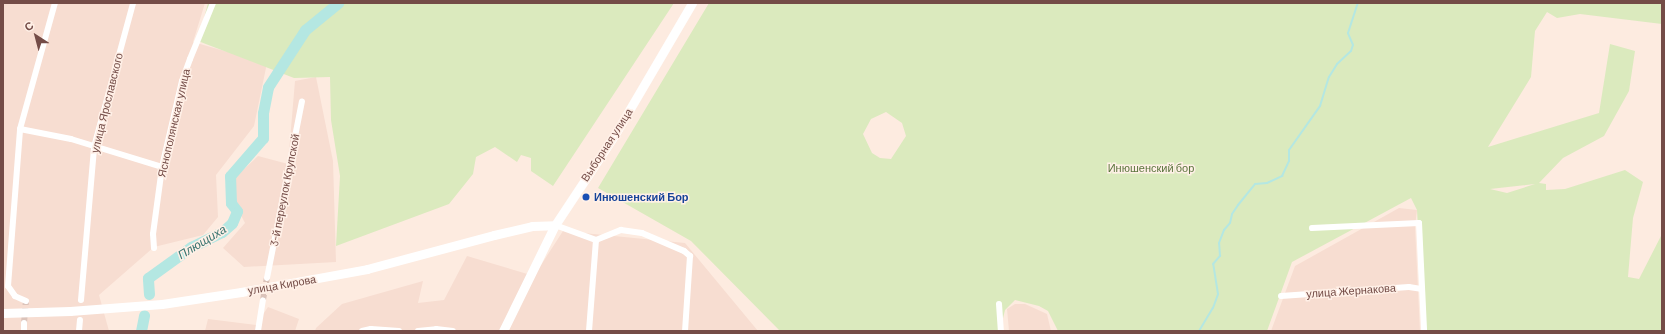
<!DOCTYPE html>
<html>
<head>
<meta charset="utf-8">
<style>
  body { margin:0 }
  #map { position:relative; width:1665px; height:334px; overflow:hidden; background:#fdebe0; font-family:Barlow,sans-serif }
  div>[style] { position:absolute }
  .residential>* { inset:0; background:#f7ddd1 }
  .green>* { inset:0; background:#dbeabe }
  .stream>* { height:2px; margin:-1px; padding:0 1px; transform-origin:1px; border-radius:1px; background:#b4e7e2 }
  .river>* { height:11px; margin:-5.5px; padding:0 5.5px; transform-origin:5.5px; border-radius:5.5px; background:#b4e7e2 }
  .street-tunnel>* { height:6px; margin-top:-3px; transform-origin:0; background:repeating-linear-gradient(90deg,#dbc3ba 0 6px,transparent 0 9px) }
  .street>* { height:6px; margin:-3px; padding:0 3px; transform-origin:3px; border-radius:3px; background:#fff }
  .secondary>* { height:9px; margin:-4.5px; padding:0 4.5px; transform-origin:4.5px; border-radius:4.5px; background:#fff }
  .dots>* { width:11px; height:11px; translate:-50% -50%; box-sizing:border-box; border:2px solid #fff0e7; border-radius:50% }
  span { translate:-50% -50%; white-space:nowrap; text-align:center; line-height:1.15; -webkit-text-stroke:3px #fff0e7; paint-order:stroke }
  .street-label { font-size:11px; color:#744c47 }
  .park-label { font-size:11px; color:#5a743c }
  .transit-label { font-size:11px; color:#164399; font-weight:700 }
  .left { translate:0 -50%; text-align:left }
  .water-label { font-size:12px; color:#387470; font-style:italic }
  .frame { position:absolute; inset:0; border:4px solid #744c47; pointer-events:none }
  .north { position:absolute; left:16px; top:16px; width:40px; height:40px; -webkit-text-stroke:3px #fff0e7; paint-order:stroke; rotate:324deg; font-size:11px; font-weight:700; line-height:16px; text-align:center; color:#744c47 }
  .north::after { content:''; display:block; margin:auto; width:14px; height:18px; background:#744c47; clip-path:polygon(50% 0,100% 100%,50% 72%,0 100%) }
</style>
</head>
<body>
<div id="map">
  <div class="residential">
    <i style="clip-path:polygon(3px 3px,205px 3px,193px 42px,267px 63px,254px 126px,216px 175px,218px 217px,203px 235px,154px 247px,99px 295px,109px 331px,3px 331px)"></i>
    <i style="clip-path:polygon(316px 77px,333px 161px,336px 262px,244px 267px,223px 248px,245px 223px,226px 186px,258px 156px,288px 164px,295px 81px)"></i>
    <i style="clip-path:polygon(1399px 208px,1417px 210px,1415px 226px,1420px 331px,1271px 331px,1295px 266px)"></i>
    <i style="clip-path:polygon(563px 231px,685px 243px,758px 331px,315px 331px,316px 328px,342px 304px,423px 281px,418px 303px,444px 300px,467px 256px,534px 276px)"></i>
    <i style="clip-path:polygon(1015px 304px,1025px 304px,1047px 314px,1051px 331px,1009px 331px,1007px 309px)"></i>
    <i style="clip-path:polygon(268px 307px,299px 319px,295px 331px,205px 331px,208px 319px,256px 325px)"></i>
  </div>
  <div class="green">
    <i style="clip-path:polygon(208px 3px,674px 3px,553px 186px,531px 171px,531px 158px,521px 155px,517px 162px,495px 147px,476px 157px,473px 174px,449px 204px,336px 246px,340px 176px,331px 120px,330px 77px,294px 78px,198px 41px)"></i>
    <i style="clip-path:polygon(evenodd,709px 3px,1662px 3px,1662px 24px,1580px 14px,1557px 18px,1547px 12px,1535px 31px,1531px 77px,1488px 147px,1599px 113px,1610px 44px,1635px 51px,1629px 91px,1604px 136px,1563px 158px,1539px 183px,1546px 184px,1546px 190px,1565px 189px,1625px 170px,1643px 182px,1633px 218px,1628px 277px,1639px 279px,1662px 234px,1662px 331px,1424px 331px,1417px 210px,1411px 198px,1292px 262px,1267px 331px,1058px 331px,1048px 311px,1039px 306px,1015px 300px,1005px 310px,1000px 331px,780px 331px,691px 241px,598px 188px,709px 3px,886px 112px,902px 123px,906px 136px,891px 159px,880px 158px,872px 153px,863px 134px,871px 119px,886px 112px,709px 3px,1535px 184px,1507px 193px,1490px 189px,1535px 184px)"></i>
  </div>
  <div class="stream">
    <i style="left:1199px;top:331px;width:27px;rotate:-59deg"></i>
    <i style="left:1213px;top:308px;width:15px;rotate:-70deg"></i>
    <i style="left:1218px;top:294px;width:30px;rotate:-99deg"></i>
    <i style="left:1213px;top:264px;width:11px;rotate:-49deg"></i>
    <i style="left:1220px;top:256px;width:13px;rotate:-94deg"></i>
    <i style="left:1219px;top:243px;width:14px;rotate:-69deg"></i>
    <i style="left:1224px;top:230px;width:9px;rotate:-49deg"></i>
    <i style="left:1230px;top:223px;width:9px;rotate:-77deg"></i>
    <i style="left:1232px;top:214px;width:11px;rotate:-56deg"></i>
    <i style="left:1238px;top:205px;width:27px;rotate:-51deg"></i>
    <i style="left:1255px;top:184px;width:12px;rotate:-5deg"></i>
    <i style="left:1267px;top:183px;width:17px;rotate:-25deg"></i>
    <i style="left:1282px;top:176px;width:17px;rotate:-65deg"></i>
    <i style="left:1289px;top:161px;width:11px;rotate:-90deg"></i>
    <i style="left:1289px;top:150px;width:54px;rotate:-54.8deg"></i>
    <i style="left:1320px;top:106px;width:30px;rotate:-73deg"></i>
    <i style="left:1329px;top:77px;width:15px;rotate:-58deg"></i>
    <i style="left:1337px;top:64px;width:19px;rotate:-43deg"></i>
    <i style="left:1351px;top:51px;width:6px;rotate:-72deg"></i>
    <i style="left:1353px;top:45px;width:13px;rotate:-113deg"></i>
    <i style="left:1348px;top:33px;width:32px;rotate:-72deg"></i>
  </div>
  <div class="river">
    <i style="left:149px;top:294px;width:16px;rotate:-94deg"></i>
    <i style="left:148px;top:278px;width:53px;rotate:-35.8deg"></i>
    <i style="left:191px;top:247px;width:34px;rotate:-26deg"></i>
    <i style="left:222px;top:232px;width:13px;rotate:-42deg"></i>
    <i style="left:232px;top:223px;width:13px;rotate:-67deg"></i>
    <i style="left:237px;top:211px;width:10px;rotate:-127deg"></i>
    <i style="left:231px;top:203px;width:27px;rotate:-92deg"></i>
    <i style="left:230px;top:176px;width:50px;rotate:-49deg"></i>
    <i style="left:263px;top:138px;width:25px;rotate:-90deg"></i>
    <i style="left:263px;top:113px;width:26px;rotate:-79deg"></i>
    <i style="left:268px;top:87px;width:68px;rotate:-57deg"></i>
    <i style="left:305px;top:30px;width:43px;rotate:-39.3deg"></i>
    <i style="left:141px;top:331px;width:16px;rotate:-79deg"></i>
  </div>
  <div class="street-tunnel">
    <i style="left:263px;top:300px;width:22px;rotate:-80deg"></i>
    <i style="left:24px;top:323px;width:22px;rotate:-85deg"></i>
  </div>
  <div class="street">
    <i style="left:20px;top:129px;width:52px;rotate:11.1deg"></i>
    <i style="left:71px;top:139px;width:95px;rotate:17.1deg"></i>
    <i style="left:555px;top:225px;width:44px;rotate:20.1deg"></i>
    <i style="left:596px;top:240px;width:91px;rotate:94.4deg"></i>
    <i style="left:1312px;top:228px;width:107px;rotate:-2.7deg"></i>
    <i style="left:1419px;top:223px;width:108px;rotate:87.3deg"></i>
    <i style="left:596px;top:240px;width:27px;rotate:-22deg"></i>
    <i style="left:621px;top:230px;width:21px;rotate:8deg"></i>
    <i style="left:642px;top:233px;width:46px;rotate:23.2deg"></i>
    <i style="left:684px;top:251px;width:8px;rotate:40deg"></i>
    <i style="left:690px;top:256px;width:75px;rotate:93.8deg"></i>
    <i style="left:154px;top:248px;width:14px;rotate:-94deg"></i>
    <i style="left:153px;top:234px;width:68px;rotate:-82.3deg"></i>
    <i style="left:162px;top:167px;width:88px;rotate:-76.9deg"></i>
    <i style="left:182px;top:81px;width:23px;rotate:-70deg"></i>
    <i style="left:190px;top:59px;width:61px;rotate:-67.7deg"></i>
    <i style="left:267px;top:278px;width:180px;rotate:-78.8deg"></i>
    <i style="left:1281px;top:296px;width:128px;rotate:-4deg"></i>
    <i style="left:1409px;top:287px;width:12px;rotate:9deg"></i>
    <i style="left:81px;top:300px;width:154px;rotate:-85.1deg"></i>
    <i style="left:94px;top:147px;width:149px;rotate:-74.8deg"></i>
    <i style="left:26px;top:301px;width:12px;rotate:-156deg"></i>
    <i style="left:15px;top:296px;width:12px;rotate:-125deg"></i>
    <i style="left:8px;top:286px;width:157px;rotate:-85.6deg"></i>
    <i style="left:20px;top:129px;width:131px;rotate:-74.5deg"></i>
    <i style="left:999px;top:304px;width:27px;rotate:86deg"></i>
    <i style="left:24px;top:331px;width:8px;rotate:-90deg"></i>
    <i style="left:79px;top:331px;width:11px;rotate:-85deg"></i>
    <i style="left:258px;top:331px;width:31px;rotate:-81deg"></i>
    <i style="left:362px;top:331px;width:9px;rotate:-13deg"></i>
    <i style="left:371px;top:329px;width:28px;rotate:4deg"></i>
    <i style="left:418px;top:331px;width:18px;rotate:-6deg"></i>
    <i style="left:436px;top:329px;width:17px;rotate:7deg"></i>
  </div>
  <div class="secondary">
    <i style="left:3px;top:313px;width:67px;rotate:-1.7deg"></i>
    <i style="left:70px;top:311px;width:92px;rotate:-4.4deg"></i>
    <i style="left:162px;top:304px;width:80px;rotate:-8.6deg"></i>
    <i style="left:241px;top:292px;width:128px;rotate:-10.3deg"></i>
    <i style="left:367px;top:269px;width:131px;rotate:-15deg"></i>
    <i style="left:494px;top:235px;width:39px;rotate:-13deg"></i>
    <i style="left:532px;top:226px;width:23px;rotate:-2deg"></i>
    <i style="left:503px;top:331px;width:118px;rotate:-63.9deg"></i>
    <i style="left:555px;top:225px;width:107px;rotate:-56.5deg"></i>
    <i style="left:614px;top:136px;width:154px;rotate:-59.6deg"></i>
  </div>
  <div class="dots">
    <i style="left:586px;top:197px;background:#1a4fb4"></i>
  </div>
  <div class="street-label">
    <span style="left:107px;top:103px;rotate:-76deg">улица Ярославского</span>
    <span style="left:174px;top:123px;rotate:-77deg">Яснополянская улица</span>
    <span style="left:607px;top:145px;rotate:-57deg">Выборная улица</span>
    <span style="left:285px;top:190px;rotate:-79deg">3-й переулок Крупской</span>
    <span style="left:282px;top:285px;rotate:-10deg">улица Кирова</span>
    <span style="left:1351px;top:291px;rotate:-4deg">улица Жернакова</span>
  </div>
  <div class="park-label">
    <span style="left:1151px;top:168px">Инюшенский бор</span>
  </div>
  <div class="transit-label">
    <span class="left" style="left:594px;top:197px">Инюшенский Бор</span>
  </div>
  <div class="water-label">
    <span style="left:202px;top:242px;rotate:-31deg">Плющиха</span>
  </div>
  <div class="frame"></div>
  <div class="north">С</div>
</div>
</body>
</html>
